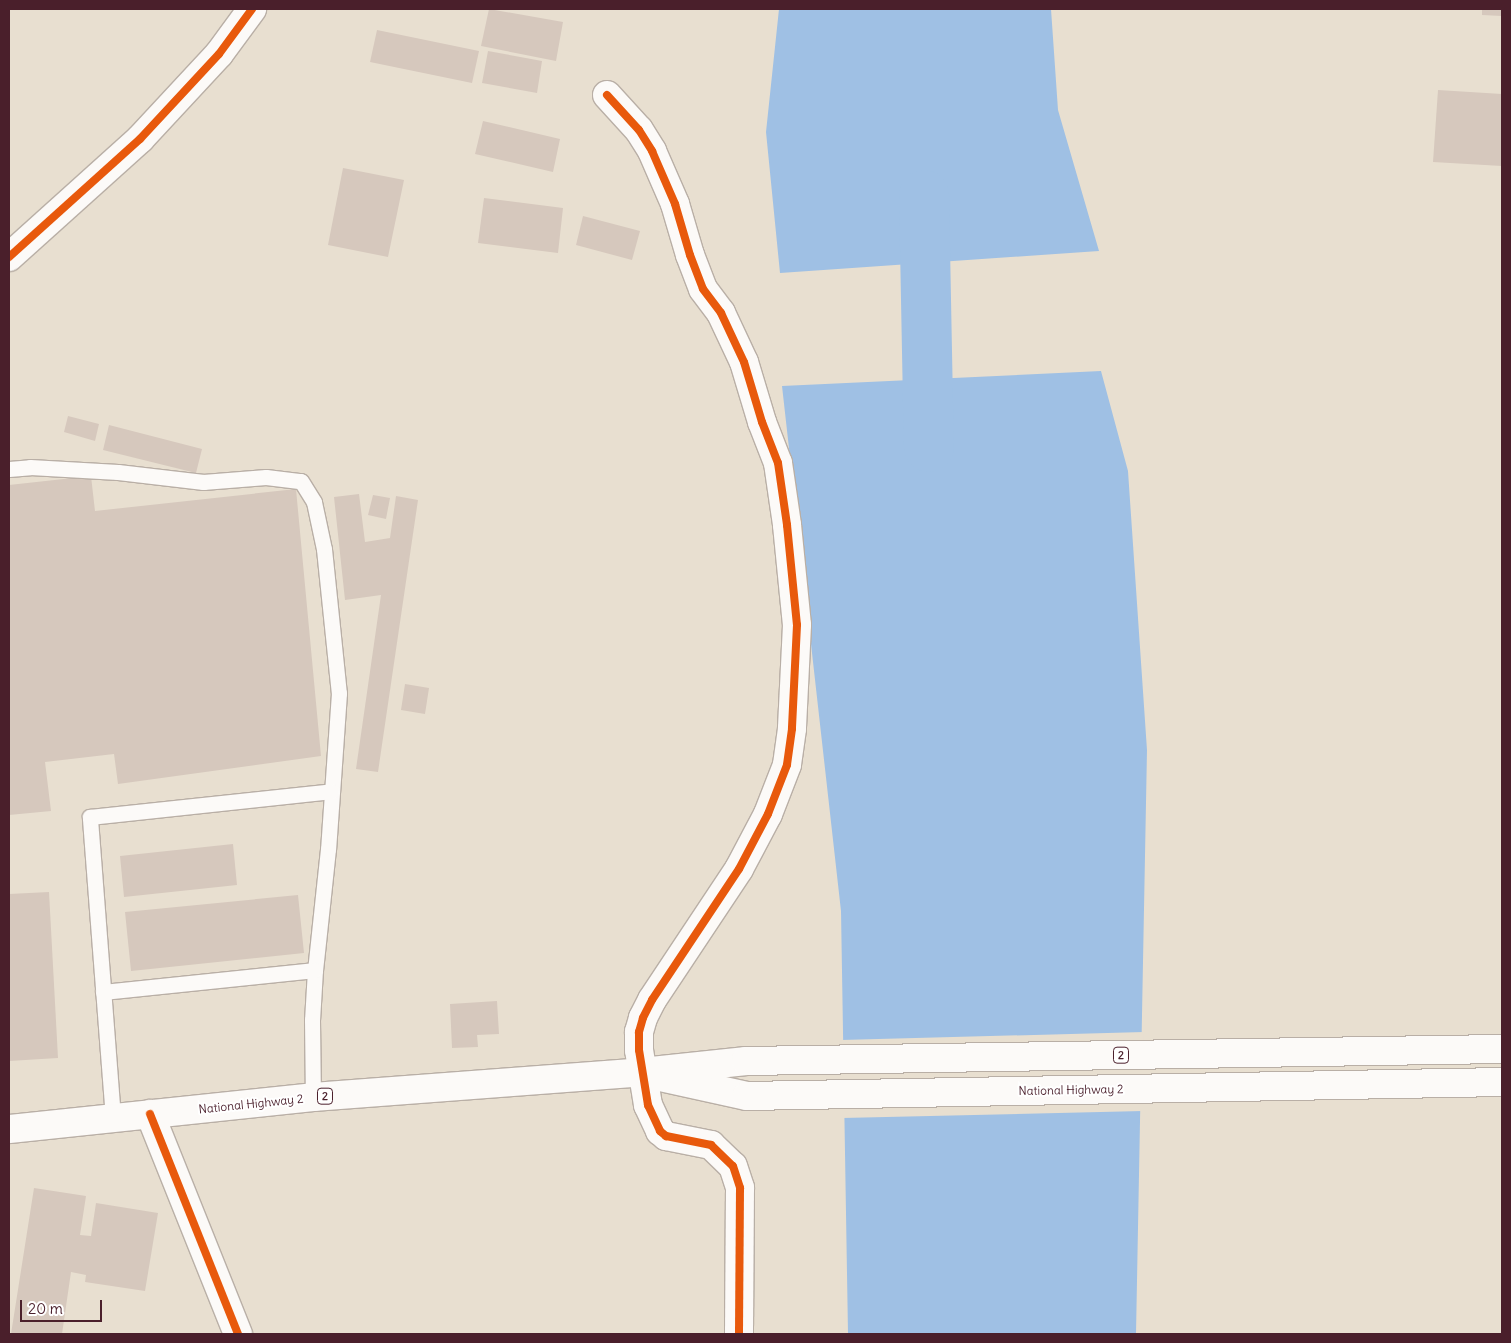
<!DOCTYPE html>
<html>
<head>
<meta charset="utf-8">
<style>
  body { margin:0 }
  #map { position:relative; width:1511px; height:1343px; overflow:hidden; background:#e8dfd0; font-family:Delius,sans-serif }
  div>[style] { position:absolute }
  .water>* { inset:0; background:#9fc0e4 }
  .pier>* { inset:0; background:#e8dfd0 }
  .river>* { height:50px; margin:-25px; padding:0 25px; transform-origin:25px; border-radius:25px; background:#9fc0e4 }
  .building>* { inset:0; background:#d6c8bd }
  .roads { filter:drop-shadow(1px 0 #b9afa6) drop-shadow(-1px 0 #b9afa6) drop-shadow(0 1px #b9afa6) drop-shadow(0 -1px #b9afa6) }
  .service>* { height:15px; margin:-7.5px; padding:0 7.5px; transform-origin:7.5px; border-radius:7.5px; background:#fcfaf8 }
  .minor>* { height:28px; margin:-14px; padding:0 14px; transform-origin:14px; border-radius:14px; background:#fcfaf8 }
  .trunk>* { height:28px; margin:-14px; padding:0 14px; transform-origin:14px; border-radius:14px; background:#fcfaf8 }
  .cycleway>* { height:8px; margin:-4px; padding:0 4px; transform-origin:4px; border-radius:4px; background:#e8590c }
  span { translate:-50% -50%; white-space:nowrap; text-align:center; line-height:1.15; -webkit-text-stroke:4px #fff; paint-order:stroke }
  .shield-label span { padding:1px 4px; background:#fff; border:1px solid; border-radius:4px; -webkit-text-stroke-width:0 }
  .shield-label { font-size:11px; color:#4a1f2b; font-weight:700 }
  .street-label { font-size:12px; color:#4a1f2b }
  .frame { position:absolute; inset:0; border:10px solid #4a1f2b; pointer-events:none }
  .scale { position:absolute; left:20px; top:1300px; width:82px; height:22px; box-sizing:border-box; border:2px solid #4a1f2b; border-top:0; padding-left:6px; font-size:15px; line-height:18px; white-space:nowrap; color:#4a1f2b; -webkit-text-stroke:4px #fff; paint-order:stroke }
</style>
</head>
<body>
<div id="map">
  <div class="water">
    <i style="clip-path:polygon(779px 9px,1051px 9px,1058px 110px,1099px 251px,780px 273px,766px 132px)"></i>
    <i style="clip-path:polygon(1101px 371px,1128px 471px,1147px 750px,1136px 1334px,848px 1334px,841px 911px,782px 386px)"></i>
  </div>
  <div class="pier">
    <i style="clip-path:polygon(1144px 1032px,1143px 1111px,842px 1118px,841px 1040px)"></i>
  </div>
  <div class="river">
    <i style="left:924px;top:195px;width:252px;rotate:88.9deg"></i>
  </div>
  <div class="building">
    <i style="clip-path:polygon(489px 9px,563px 22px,556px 61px,481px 46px)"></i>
    <i style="clip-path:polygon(1482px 9px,1502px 9px,1502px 16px,1482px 15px)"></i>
    <i style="clip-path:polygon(377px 30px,479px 51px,472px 83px,370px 62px)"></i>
    <i style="clip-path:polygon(488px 51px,542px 61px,537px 93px,482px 83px)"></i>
    <i style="clip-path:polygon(1438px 90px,1502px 94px,1502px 166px,1433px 162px)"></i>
    <i style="clip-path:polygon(483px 121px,560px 139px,553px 172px,475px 154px)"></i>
    <i style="clip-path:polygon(343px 168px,404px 180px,388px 257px,328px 245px)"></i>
    <i style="clip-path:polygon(484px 198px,563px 208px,558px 253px,478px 243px)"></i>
    <i style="clip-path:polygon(583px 216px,640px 231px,632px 260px,576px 245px)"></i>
    <i style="clip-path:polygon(68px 416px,99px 424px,95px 441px,64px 432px)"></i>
    <i style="clip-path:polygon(109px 425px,202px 449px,196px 473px,103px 450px)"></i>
    <i style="clip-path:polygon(91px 476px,95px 511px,296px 489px,321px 756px,118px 784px,114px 754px,45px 762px,51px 811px,9px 815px,9px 485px)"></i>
    <i style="clip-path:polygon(359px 494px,365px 542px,390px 538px,396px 496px,418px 500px,378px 772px,356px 769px,381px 595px,345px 600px,334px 497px)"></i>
    <i style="clip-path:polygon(373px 495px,390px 498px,386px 519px,368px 515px)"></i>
    <i style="clip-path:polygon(405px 684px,429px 688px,425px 714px,401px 710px)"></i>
    <i style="clip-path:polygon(233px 844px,237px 885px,124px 897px,120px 856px)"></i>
    <i style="clip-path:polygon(49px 892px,58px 1058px,9px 1061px,9px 894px)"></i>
    <i style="clip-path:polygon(298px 895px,304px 953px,131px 971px,125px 912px)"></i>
    <i style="clip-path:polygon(497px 1001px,499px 1034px,477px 1035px,478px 1047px,452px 1048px,450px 1004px)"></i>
    <i style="clip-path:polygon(34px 1188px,86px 1196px,80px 1235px,91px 1236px,96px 1203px,158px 1213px,145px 1291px,85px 1282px,86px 1275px,71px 1272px,62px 1334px,11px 1334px)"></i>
  </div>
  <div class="roads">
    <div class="service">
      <i style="left:9px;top:469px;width:21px;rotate:-5deg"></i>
      <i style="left:30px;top:467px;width:88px;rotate:3.3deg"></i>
      <i style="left:118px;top:472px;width:86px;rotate:6.7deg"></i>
      <i style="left:203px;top:482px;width:63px;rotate:-4.5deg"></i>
      <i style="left:266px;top:477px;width:35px;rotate:7deg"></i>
      <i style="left:301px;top:481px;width:25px;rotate:58deg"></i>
      <i style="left:314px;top:502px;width:48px;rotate:78deg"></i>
      <i style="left:324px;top:549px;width:145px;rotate:84.1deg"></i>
      <i style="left:339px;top:693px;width:156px;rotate:94deg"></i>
      <i style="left:328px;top:849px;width:122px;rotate:96.1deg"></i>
      <i style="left:315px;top:970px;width:50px;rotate:93.4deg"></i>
      <i style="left:312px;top:1020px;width:77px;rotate:89.3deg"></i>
      <i style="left:103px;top:992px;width:213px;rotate:-5.9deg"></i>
      <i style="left:113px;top:1118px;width:302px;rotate:-94.4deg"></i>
      <i style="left:90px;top:817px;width:243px;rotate:-6.1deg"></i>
    </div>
    <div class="minor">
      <i style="left:607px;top:95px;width:47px;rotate:47.6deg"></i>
      <i style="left:639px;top:130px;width:25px;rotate:58deg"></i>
      <i style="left:652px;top:151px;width:58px;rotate:66.5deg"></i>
      <i style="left:675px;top:204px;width:53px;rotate:73.6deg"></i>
      <i style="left:690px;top:255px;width:36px;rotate:69deg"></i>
      <i style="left:703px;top:289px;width:30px;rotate:53deg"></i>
      <i style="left:721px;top:313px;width:54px;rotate:64.9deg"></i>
      <i style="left:744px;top:362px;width:63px;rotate:73.3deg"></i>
      <i style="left:762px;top:422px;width:44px;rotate:68.7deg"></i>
      <i style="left:778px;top:463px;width:63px;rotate:81.7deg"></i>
      <i style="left:787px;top:525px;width:100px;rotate:84.3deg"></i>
      <i style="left:797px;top:625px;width:104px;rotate:92.8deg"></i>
      <i style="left:792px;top:729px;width:36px;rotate:98deg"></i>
      <i style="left:787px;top:765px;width:53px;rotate:111.2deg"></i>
      <i style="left:768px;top:814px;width:62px;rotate:117.8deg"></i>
      <i style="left:739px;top:869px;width:157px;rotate:123.6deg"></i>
      <i style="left:652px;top:1000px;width:20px;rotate:117deg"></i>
      <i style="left:643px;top:1018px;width:15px;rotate:106deg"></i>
      <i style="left:639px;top:1032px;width:18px;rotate:90deg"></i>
      <i style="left:639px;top:1050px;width:56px;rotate:80.7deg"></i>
      <i style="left:648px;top:1105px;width:29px;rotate:65deg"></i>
      <i style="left:660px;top:1131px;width:8px;rotate:40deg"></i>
      <i style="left:666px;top:1136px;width:46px;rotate:11.3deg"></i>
      <i style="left:711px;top:1145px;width:30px;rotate:44deg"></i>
      <i style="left:733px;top:1166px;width:23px;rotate:72deg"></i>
      <i style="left:740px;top:1188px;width:146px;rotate:90.4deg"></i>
      <i style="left:9px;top:257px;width:176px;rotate:-42deg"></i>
      <i style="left:140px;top:139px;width:116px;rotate:-47.1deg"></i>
      <i style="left:219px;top:54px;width:56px;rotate:-53.7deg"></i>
      <i style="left:150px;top:1114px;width:237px;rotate:68.2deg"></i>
    </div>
    <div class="trunk">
      <i style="left:656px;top:1076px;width:93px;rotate:12.4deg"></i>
      <i style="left:747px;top:1096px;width:755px;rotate:-1.06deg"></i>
      <i style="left:9px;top:1129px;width:306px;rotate:-6deg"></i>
      <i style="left:313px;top:1097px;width:330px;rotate:-4.3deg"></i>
      <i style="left:642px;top:1072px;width:105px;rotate:-6deg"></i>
      <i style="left:746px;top:1061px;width:756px;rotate:-0.91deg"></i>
    </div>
  </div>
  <div class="cycleway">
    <i style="left:607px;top:95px;width:47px;rotate:47.6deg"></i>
    <i style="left:639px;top:130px;width:25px;rotate:58deg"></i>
    <i style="left:652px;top:151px;width:58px;rotate:66.5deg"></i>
    <i style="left:675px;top:204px;width:53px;rotate:73.6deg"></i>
    <i style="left:690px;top:255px;width:36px;rotate:69deg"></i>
    <i style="left:703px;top:289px;width:30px;rotate:53deg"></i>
    <i style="left:721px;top:313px;width:54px;rotate:64.9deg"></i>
    <i style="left:744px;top:362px;width:63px;rotate:73.3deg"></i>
    <i style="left:762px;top:422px;width:44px;rotate:68.7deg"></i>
    <i style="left:778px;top:463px;width:63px;rotate:81.7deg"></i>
    <i style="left:787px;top:525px;width:100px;rotate:84.3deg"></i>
    <i style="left:797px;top:625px;width:104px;rotate:92.8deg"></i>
    <i style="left:792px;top:729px;width:36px;rotate:98deg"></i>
    <i style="left:787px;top:765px;width:53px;rotate:111.2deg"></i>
    <i style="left:768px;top:814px;width:62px;rotate:117.8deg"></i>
    <i style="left:739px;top:869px;width:157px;rotate:123.6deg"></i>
    <i style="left:652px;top:1000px;width:20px;rotate:117deg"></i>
    <i style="left:643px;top:1018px;width:15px;rotate:106deg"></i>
    <i style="left:639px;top:1032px;width:18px;rotate:90deg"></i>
    <i style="left:639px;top:1050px;width:56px;rotate:80.7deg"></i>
    <i style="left:648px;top:1105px;width:29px;rotate:65deg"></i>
    <i style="left:660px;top:1131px;width:8px;rotate:40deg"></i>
    <i style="left:666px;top:1136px;width:46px;rotate:11.3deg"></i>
    <i style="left:711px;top:1145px;width:30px;rotate:44deg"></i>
    <i style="left:733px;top:1166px;width:23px;rotate:72deg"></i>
    <i style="left:740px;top:1188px;width:146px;rotate:90.4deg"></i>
    <i style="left:9px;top:257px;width:176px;rotate:-42deg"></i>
    <i style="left:140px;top:139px;width:116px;rotate:-47.1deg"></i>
    <i style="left:219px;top:54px;width:56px;rotate:-53.7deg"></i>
    <i style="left:150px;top:1114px;width:237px;rotate:68.2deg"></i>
  </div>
  <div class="shield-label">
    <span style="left:1121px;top:1055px">2</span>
    <span style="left:325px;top:1096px">2</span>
  </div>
  <div class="street-label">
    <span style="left:1071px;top:1090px;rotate:-1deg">National Highway 2</span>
    <span style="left:251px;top:1104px;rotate:-6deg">National Highway 2</span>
  </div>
  <div class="frame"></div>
  <div class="scale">20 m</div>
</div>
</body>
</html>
